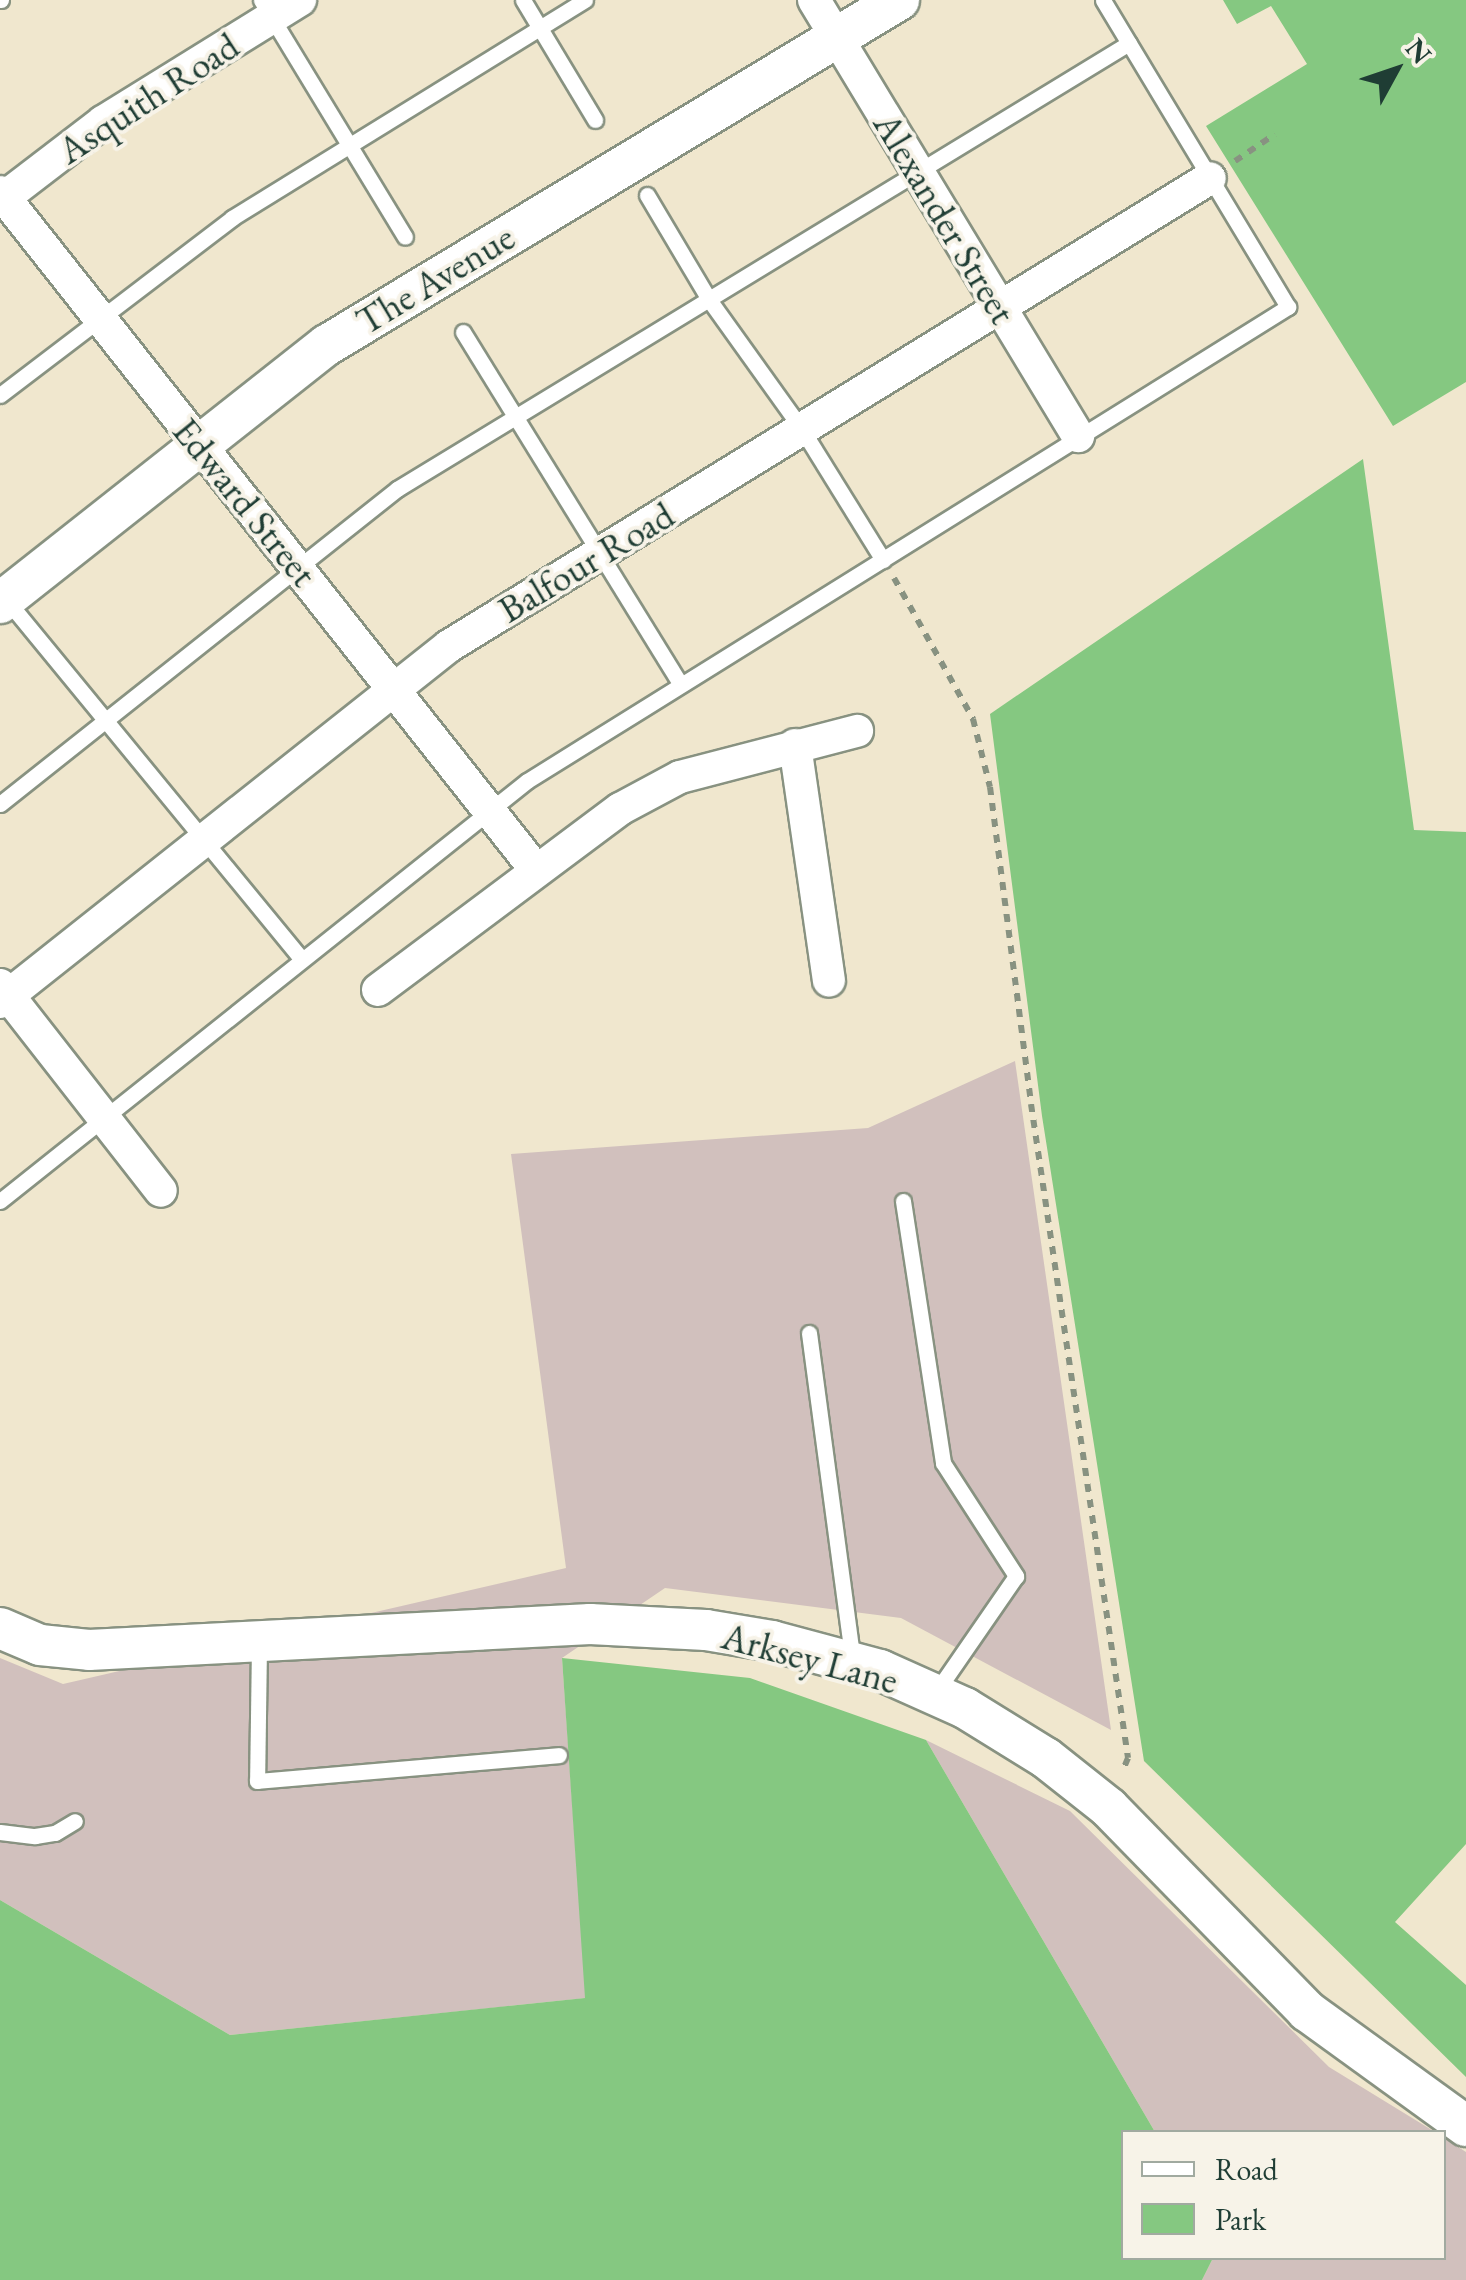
<!DOCTYPE html>
<html>
<head>
<meta charset="utf-8">
<style>
  body { margin:0 }
  #map { position:relative; width:1466px; height:2280px; overflow:hidden; background:#f0e7ce; font-family:"EB Garamond",serif }
  div>[style] { position:absolute }
  .industrial>* { inset:0; background:#d1c0bd }
  .green>* { inset:0; background:#85c881 }
  .path>* { height:6px; margin-top:-3px; transform-origin:0; background:repeating-linear-gradient(90deg,#889281 0 8px,transparent 0 16px) }
  .roads { filter:drop-shadow(2px 0 #889281) drop-shadow(-2px 0 #889281) drop-shadow(0 2px #889281) drop-shadow(0 -2px #889281) }
  .service>* { height:15px; margin:-7.5px; padding:0 7.5px; transform-origin:7.5px; border-radius:7.5px; background:#fff }
  .minor>* { height:32px; margin:-16px; padding:0 16px; transform-origin:16px; border-radius:16px; background:#fff }
  .tertiary>* { height:40px; margin:-20px; padding:0 20px; transform-origin:20px; border-radius:20px; background:#fff }
  span { translate:-50% -50%; white-space:nowrap; text-align:center; line-height:1.15; -webkit-text-stroke:8px #f7f3e8; paint-order:stroke }
  .street-label { font-size:38px; color:#1f3d34 }
  .legend { position:absolute; left:1121px; top:2130px; width:325px; height:130px; box-sizing:border-box; background:#f7f3e8; border:2px solid #a1aaa0; margin:0; padding:12px 18px; list-style:none; font-size:30px; color:#1f3d34 }
  .legend li { display:flex; align-items:center; gap:20px; height:50px }
  .legend b { width:50px; border:2px solid #a1aaa0 }
  .north { position:absolute; left:1346px; top:20px; width:100px; height:100px; -webkit-text-stroke:8px #f7f3e8; paint-order:stroke; rotate:50deg; font-size:28px; font-weight:700; line-height:40px; text-align:center; color:#1f3d34 }
  .north::after { content:''; display:block; margin:auto; width:35px; height:45px; background:#1f3d34; clip-path:polygon(50% 0,100% 100%,50% 72%,0 100%) }
</style>
</head>
<body>
<div id="map">
  <div class="industrial">
    <i style="clip-path:polygon(1015px 1061px,1111px 1730px,901px 1618px,665px 1588px,562px 1658px,586px 1998px,230px 2035px,0 1900px,0 1658px,63px 1684px,566px 1568px,511px 1154px,868px 1128px)"></i>
    <i style="clip-path:polygon(926px 1740px,1070px 1811px,1329px 2067px,1435px 2132px,1155px 2132px)"></i>
    <i style="clip-path:polygon(1444px 2138px,1466px 2152px,1466px 2280px,1202px 2280px,1213px 2258px,1444px 2258px)"></i>
  </div>
  <div class="green">
    <i style="clip-path:polygon(1223px 0,1466px 0,1466px 382px,1393px 426px,1206px 126px,1307px 64px,1271px 6px,1237px 24px)"></i>
    <i style="clip-path:polygon(1363px 459px,1414px 830px,1466px 832px,1466px 1844px,1395px 1922px,1466px 1985px,1466px 2077px,1144px 1761px,1042px 1116px,990px 714px)"></i>
    <i style="clip-path:polygon(562px 1658px,750px 1678px,926px 1740px,1155px 2132px,1124px 2132px,1124px 2258px,1213px 2258px,1202px 2280px,0 2280px,0 1900px,230px 2035px,585px 1998px)"></i>
  </div>
  <div class="path">
    <i style="left:1235px;top:161px;width:48px;rotate:-34deg"></i>
    <i style="left:894px;top:578px;width:162px;rotate:60.7deg"></i>
    <i style="left:973px;top:719px;width:70px;rotate:76deg"></i>
    <i style="left:990px;top:787px;width:320px;rotate:82.6deg"></i>
    <i style="left:1031px;top:1104px;width:661px;rotate:81.56deg"></i>
    <i style="left:1128px;top:1758px;width:15px;rotate:113deg"></i>
  </div>
  <div class="roads">
    <div class="service">
      <i style="left:0;top:0;width:1px"></i>
      <i style="left:261px;top:0;width:277px;rotate:58.7deg"></i>
      <i style="left:523px;top:0;width:140px;rotate:59deg"></i>
      <i style="left:647px;top:195px;width:123px;rotate:59.3deg"></i>
      <i style="left:710px;top:301px;width:160px;rotate:54.4deg"></i>
      <i style="left:803px;top:431px;width:152px;rotate:58.2deg"></i>
      <i style="left:463px;top:332px;width:414px;rotate:58.3deg"></i>
      <i style="left:0;top:395px;width:292px;rotate:-37.3deg"></i>
      <i style="left:232px;top:218px;width:415px;rotate:-31.7deg"></i>
      <i style="left:5px;top:598px;width:467px;rotate:50.6deg"></i>
      <i style="left:0;top:804px;width:507px;rotate:-38.43deg"></i>
      <i style="left:397px;top:489px;width:857px;rotate:-31.35deg"></i>
      <i style="left:0;top:1201px;width:674px;rotate:-38.55deg"></i>
      <i style="left:527px;top:781px;width:897px;rotate:-31.92deg"></i>
      <i style="left:1288px;top:307px;width:358px;rotate:-121.1deg"></i>
      <i style="left:903px;top:1201px;width:265px;rotate:81.3deg"></i>
      <i style="left:943px;top:1463px;width:135px;rotate:57.1deg"></i>
      <i style="left:1016px;top:1576px;width:141px;rotate:124.6deg"></i>
      <i style="left:809px;top:1333px;width:331px;rotate:82.4deg"></i>
      <i style="left:259px;top:1645px;width:136px;rotate:90.8deg"></i>
      <i style="left:257px;top:1781px;width:303px;rotate:-4.9deg"></i>
      <i style="left:0;top:1832px;width:35px;rotate:7deg"></i>
      <i style="left:35px;top:1836px;width:20px;rotate:-9deg"></i>
      <i style="left:55px;top:1833px;width:23px;rotate:-31deg"></i>
    </div>
    <div class="minor">
      <i style="left:814px;top:0;width:510px;rotate:58.8deg"></i>
      <i style="left:0;top:192px;width:864px;rotate:51.67deg"></i>
      <i style="left:0;top:201px;width:130px;rotate:-37.5deg"></i>
      <i style="left:103px;top:122px;width:232px;rotate:-31.8deg"></i>
      <i style="left:795px;top:745px;width:238px;rotate:81.8deg"></i>
      <i style="left:0;top:985px;width:261px;rotate:52deg"></i>
      <i style="left:378px;top:990px;width:302px;rotate:-36.8deg"></i>
      <i style="left:620px;top:809px;width:68px;rotate:-28.1deg"></i>
      <i style="left:680px;top:777px;width:183px;rotate:-14.6deg"></i>
      <i style="left:0;top:1002px;width:573px;rotate:-38.41deg"></i>
      <i style="left:449px;top:646px;width:893px;rotate:-31.59deg"></i>
    </div>
    <div class="tertiary">
      <i style="left:0;top:603px;width:417px;rotate:-38.3deg"></i>
      <i style="left:327px;top:345px;width:668px;rotate:-31.1deg"></i>
      <i style="left:0;top:1628px;width:43px;rotate:23deg"></i>
      <i style="left:40px;top:1645px;width:49px;rotate:5.8deg"></i>
      <i style="left:89px;top:1650px;width:502px;rotate:-2.97deg"></i>
      <i style="left:590px;top:1624px;width:116px;rotate:3deg"></i>
      <i style="left:706px;top:1630px;width:67px;rotate:9.5deg"></i>
      <i style="left:772px;top:1641px;width:112px;rotate:15deg"></i>
      <i style="left:880px;top:1670px;width:93px;rotate:24.1deg"></i>
      <i style="left:965px;top:1708px;width:95px;rotate:31.7deg"></i>
      <i style="left:1046px;top:1758px;width:80px;rotate:38.4deg"></i>
      <i style="left:1109px;top:1808px;width:284px;rotate:45.7deg"></i>
      <i style="left:1307px;top:2011px;width:196px;rotate:35.9deg"></i>
    </div>
  </div>
  <div class="street-label">
    <span style="left:148px;top:98px;rotate:-33deg">Asquith Road</span>
    <span style="left:945px;top:218px;rotate:59deg">Alexander Street</span>
    <span style="left:435px;top:279px;rotate:-31deg">The Avenue</span>
    <span style="left:245px;top:502px;rotate:51deg">Edward Street</span>
    <span style="left:586px;top:562px;rotate:-31deg">Balfour Road</span>
    <span style="left:810px;top:1658px;rotate:15deg">Arksey Lane</span>
  </div>
  <ul class="legend">
  <li><b style="height:12px;background:#fff"></b>Road</li>
  <li><b style="height:28px;background:#85c881"></b>Park</li>
  </ul>
  <div class="north">N</div>
</div>
</body>
</html>
